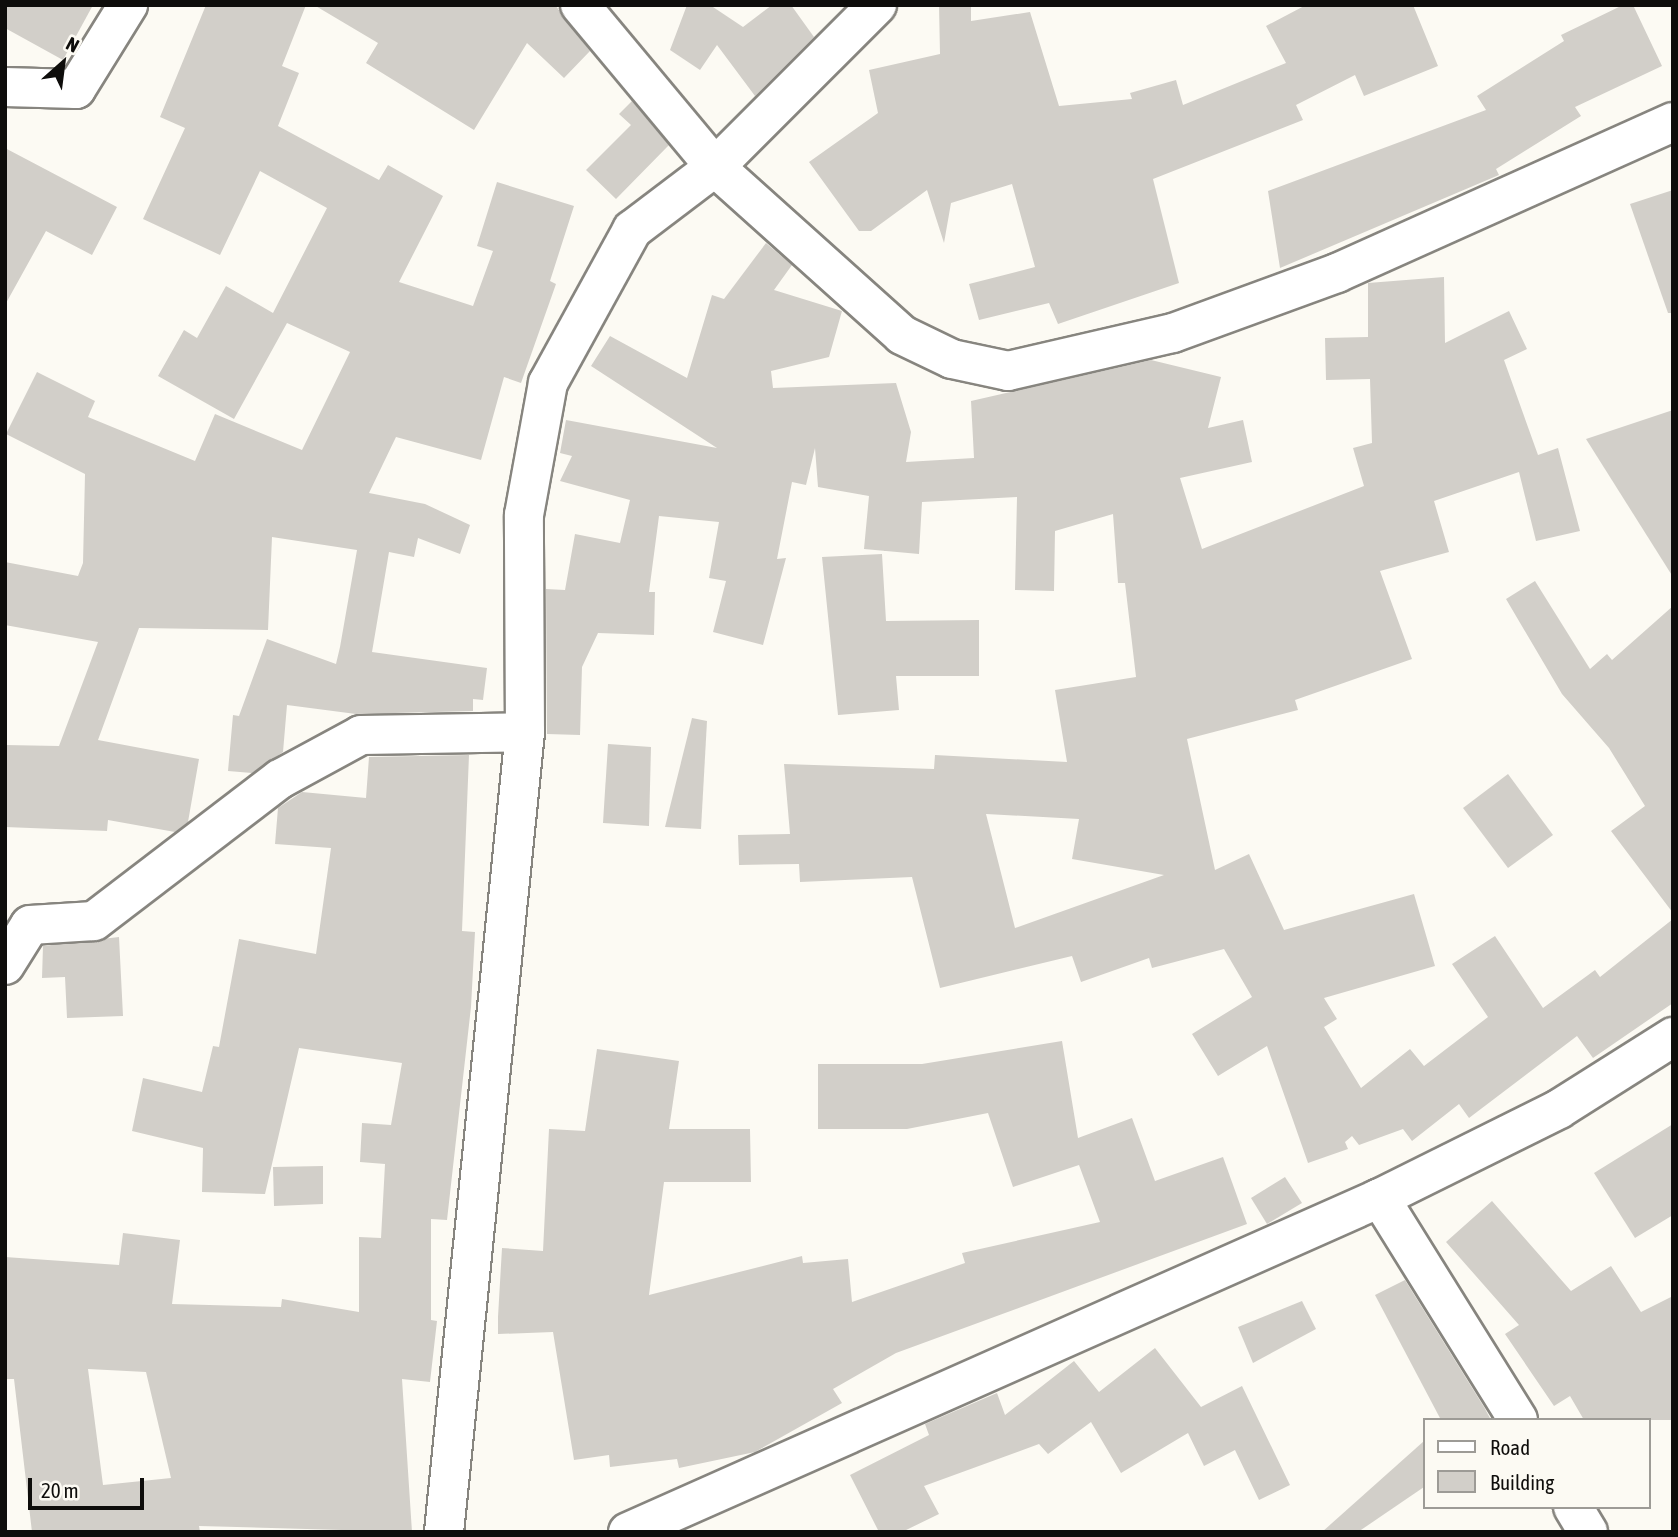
<!DOCTYPE html>
<html>
<head>
<meta charset="utf-8">
<style>
  body { margin:0 }
  #map { position:relative; width:1678px; height:1537px; overflow:hidden; background:#fcfaf3; font-family:"Asap Condensed",sans-serif }
  div>[style] { position:absolute }
  .building>* { inset:0; background:#d2cfc9 }
  .roads { filter:drop-shadow(2px 0 #87857f) drop-shadow(-2px 0 #87857f) drop-shadow(0 2px #87857f) drop-shadow(0 -2px #87857f) }
  .minor>* { height:38px; margin:-19px; padding:0 19px; transform-origin:19px; border-radius:19px; background:#fff }
  span { translate:-50% -50%; white-space:nowrap; text-align:center; line-height:1.15; -webkit-text-stroke:5px #fcfaf3; paint-order:stroke }
  .frame { position:absolute; inset:0; border:7px solid #0e0d0b; pointer-events:none }
  .legend { position:absolute; left:1423px; top:1418px; width:228px; height:91px; box-sizing:border-box; background:#fcfaf3; border:2px solid #9d9b96; margin:0; padding:9px 12px; list-style:none; font-size:21px; color:#0e0d0b }
  .legend li { display:flex; align-items:center; gap:14px; height:35px }
  .legend b { width:35px; border:2px solid #9d9b96 }
  .north { position:absolute; left:28px; top:28px; width:70px; height:70px; -webkit-text-stroke:5px #fcfaf3; paint-order:stroke; rotate:28deg; font-size:19px; font-weight:700; line-height:28px; text-align:center; color:#0e0d0b }
  .north::after { content:''; display:block; margin:auto; width:24px; height:32px; background:#0e0d0b; clip-path:polygon(50% 0,100% 100%,50% 72%,0 100%) }
  .scale { position:absolute; left:28px; top:1478px; width:116px; height:32px; box-sizing:border-box; border:4px solid #0e0d0b; border-top:0; padding-left:9px; font-size:21px; line-height:24px; white-space:nowrap; color:#0e0d0b; -webkit-text-stroke:5px #fcfaf3; paint-order:stroke }
</style>
</head>
<body>
<div id="map">
  <div class="building">
    <i style="clip-path:polygon(5px 5px,93px 5px,63px 60px,5px 28px)"></i>
    <i style="clip-path:polygon(206px 5px,306px 5px,282px 66px,299px 73px,278px 126px,379px 180px,388px 165px,443px 196px,399px 282px,473px 306px,493px 251px,477px 246px,497px 182px,574px 206px,550px 281px,556px 284px,521px 383px,504px 377px,481px 460px,396px 437px,369px 493px,425px 504px,470px 525px,460px 554px,418px 538px,414px 557px,389px 552px,372px 652px,487px 668px,483px 700px,473px 699px,473px 711px,356px 714px,287px 705px,283px 752px,252px 773px,228px 771px,233px 715px,239px 716px,267px 639px,336px 664px,340px 647px,357px 550px,272px 537px,268px 630px,139px 628px,98px 740px,199px 759px,188px 822px,175px 832px,108px 820px,107px 831px,5px 827px,5px 745px,59px 746px,98px 642px,5px 625px,5px 562px,78px 576px,83px 563px,85px 474px,6px 434px,37px 372px,95px 401px,88px 417px,195px 461px,215px 414px,302px 450px,350px 352px,287px 323px,234px 419px,158px 376px,184px 330px,197px 338px,226px 286px,273px 313px,327px 208px,260px 171px,220px 255px,143px 219px,185px 128px,160px 117px)"></i>
    <i style="clip-path:polygon(314px 5px,555px 5px,590px 51px,564px 78px,527px 43px,474px 130px,366px 63px,378px 43px)"></i>
    <i style="clip-path:polygon(687px 5px,710px 5px,743px 27px,772px 5px,791px 5px,814px 37px,755px 96px,717px 45px,700px 70px,670px 50px)"></i>
    <i style="clip-path:polygon(939px 5px,971px 5px,971px 21px,1030px 12px,1059px 106px,1132px 99px,1130px 93px,1176px 80px,1183px 105px,1286px 63px,1266px 26px,1306px 5px,1413px 5px,1438px 66px,1364px 96px,1355px 75px,1296px 105px,1303px 120px,1153px 179px,1179px 283px,1058px 324px,1049px 303px,979px 320px,969px 284px,1035px 267px,1012px 184px,951px 203px,944px 243px,927px 190px,871px 231px,859px 231px,809px 162px,878px 113px,869px 70px,940px 54px)"></i>
    <i style="clip-path:polygon(1623px 5px,1633px 5px,1662px 66px,1575px 107px,1581px 116px,1496px 169px,1499px 175px,1280px 268px,1268px 191px,1486px 110px,1477px 96px,1564px 41px,1561px 35px)"></i>
    <i style="clip-path:polygon(632px 101px,669px 145px,616px 199px,586px 170px,631px 125px,619px 114px)"></i>
    <i style="clip-path:polygon(5px 148px,117px 207px,92px 255px,46px 231px,5px 305px)"></i>
    <i style="clip-path:polygon(1673px 190px,1673px 313px,1668px 313px,1630px 204px)"></i>
    <i style="clip-path:polygon(evenodd,766px 243px,792px 265px,774px 290px,842px 311px,829px 357px,771px 371px,773px 388px,896px 383px,911px 432px,906px 462px,974px 458px,971px 401px,1151px 360px,1221px 377px,1208px 428px,1243px 420px,1252px 462px,1180px 478px,1202px 549px,1364px 486px,1353px 448px,1372px 443px,1370px 379px,1326px 380px,1325px 338px,1368px 337px,1368px 283px,1444px 277px,1445px 343px,1509px 311px,1527px 349px,1504px 360px,1538px 455px,1558px 448px,1580px 531px,1536px 541px,1519px 472px,1434px 501px,1449px 552px,1380px 571px,1412px 659px,1295px 700px,1298px 710px,1187px 739px,1215px 870px,1249px 854px,1284px 930px,1414px 894px,1435px 966px,1324px 998px,1337px 1019px,1324px 1027px,1361px 1088px,1410px 1049px,1424px 1066px,1488px 1017px,1452px 964px,1495px 936px,1543px 1008px,1595px 970px,1600px 977px,1673px 919px,1673px 1003px,1593px 1058px,1577px 1036px,1469px 1118px,1459px 1104px,1412px 1141px,1403px 1129px,1359px 1145px,1352px 1136px,1345px 1142px,1348px 1149px,1308px 1163px,1267px 1046px,1218px 1076px,1192px 1034px,1252px 997px,1224px 949px,1152px 968px,1149px 958px,1081px 982px,1072px 956px,940px 988px,912px 877px,800px 882px,799px 864px,739px 865px,738px 835px,790px 834px,784px 764px,934px 769px,935px 755px,1067px 762px,1055px 690px,1136px 677px,1125px 583px,1118px 583px,1113px 514px,1055px 531px,1054px 591px,1015px 590px,1017px 497px,922px 502px,919px 554px,864px 549px,869px 496px,818px 487px,815px 448px,806px 485px,792px 482px,777px 559px,786px 558px,763px 645px,713px 632px,726px 581px,709px 578px,719px 522px,659px 516px,649px 592px,655px 592px,654px 635px,598px 633px,582px 667px,580px 735px,547px 734px,546px 589px,565px 590px,575px 534px,620px 543px,630px 500px,560px 481px,572px 456px,560px 453px,566px 420px,717px 448px,591px 366px,610px 336px,687px 378px,712px 295px,724px 299px,766px 243px,986px 814px,1079px 819px,1072px 859px,1164px 875px,1015px 928px,986px 814px)"></i>
    <i style="clip-path:polygon(1673px 410px,1673px 577px,1586px 439px)"></i>
    <i style="clip-path:polygon(882px 554px,886px 621px,979px 620px,979px 676px,896px 676px,899px 710px,838px 715px,822px 557px)"></i>
    <i style="clip-path:polygon(1535px 581px,1590px 669px,1607px 654px,1612px 660px,1673px 606px,1673px 913px,1611px 831px,1645px 806px,1609px 748px,1562px 694px,1506px 599px)"></i>
    <i style="clip-path:polygon(692px 718px,707px 721px,701px 829px,665px 827px)"></i>
    <i style="clip-path:polygon(608px 744px,651px 747px,649px 826px,603px 823px)"></i>
    <i style="clip-path:polygon(evenodd,469px 755px,462px 931px,475px 932px,471px 1007px,447px 1220px,431px 1219px,431px 1320px,437px 1321px,430px 1382px,402px 1379px,412px 1532px,199px 1526px,200px 1532px,32px 1532px,14px 1379px,5px 1379px,5px 1257px,119px 1265px,123px 1233px,180px 1240px,172px 1304px,281px 1307px,282px 1299px,359px 1312px,359px 1237px,381px 1238px,385px 1164px,360px 1162px,362px 1123px,391px 1125px,402px 1063px,299px 1048px,265px 1194px,202px 1192px,203px 1148px,132px 1131px,143px 1078px,202px 1092px,213px 1046px,219px 1047px,239px 939px,316px 954px,331px 848px,275px 844px,278px 808px,302px 792px,366px 798px,369px 757px,469px 755px,88px 1369px,146px 1372px,171px 1478px,103px 1485px,88px 1369px)"></i>
    <i style="clip-path:polygon(1508px 774px,1553px 835px,1508px 868px,1463px 808px)"></i>
    <i style="clip-path:polygon(119px 937px,123px 1016px,67px 1018px,65px 977px,42px 978px,43px 946px)"></i>
    <i style="clip-path:polygon(1062px 1041px,1078px 1138px,1132px 1118px,1155px 1181px,1223px 1157px,1247px 1224px,896px 1353px,833px 1389px,842px 1403px,755px 1452px,679px 1468px,677px 1459px,610px 1467px,609px 1455px,574px 1460px,553px 1332px,498px 1334px,498px 1317px,502px 1248px,543px 1251px,549px 1129px,585px 1131px,597px 1049px,679px 1061px,669px 1129px,750px 1129px,751px 1182px,664px 1182px,649px 1295px,802px 1256px,803px 1263px,848px 1259px,852px 1302px,965px 1263px,962px 1253px,1100px 1222px,1079px 1165px,1013px 1187px,988px 1113px,907px 1129px,818px 1129px,818px 1064px,922px 1064px)"></i>
    <i style="clip-path:polygon(1673px 1124px,1673px 1215px,1635px 1238px,1594px 1173px)"></i>
    <i style="clip-path:polygon(323px 1166px,323px 1204px,274px 1206px,273px 1167px)"></i>
    <i style="clip-path:polygon(1285px 1177px,1302px 1203px,1267px 1224px,1251px 1198px)"></i>
    <i style="clip-path:polygon(1492px 1201px,1571px 1291px,1611px 1266px,1641px 1312px,1673px 1296px,1673px 1420px,1584px 1420px,1570px 1396px,1554px 1406px,1505px 1334px,1519px 1325px,1446px 1242px)"></i>
    <i style="clip-path:polygon(1405px 1280px,1484px 1407px,1491px 1420px,1441px 1420px,1375px 1295px)"></i>
    <i style="clip-path:polygon(1302px 1301px,1316px 1329px,1253px 1363px,1238px 1327px)"></i>
    <i style="clip-path:polygon(1155px 1348px,1201px 1407px,1242px 1386px,1290px 1485px,1259px 1500px,1235px 1450px,1204px 1466px,1188px 1433px,1121px 1473px,1091px 1422px,1048px 1454px,1039px 1444px,924px 1486px,939px 1514px,902px 1532px,879px 1532px,850px 1475px,929px 1435px,925px 1424px,997px 1393px,1005px 1415px,1074px 1361px,1099px 1392px)"></i>
    <i style="clip-path:polygon(1424px 1441px,1424px 1487px,1358px 1532px,1322px 1532px)"></i>
  </div>
  <div class="roads">
    <div class="minor">
      <i style="left:580px;top:5px;width:211px;rotate:50.2deg"></i>
      <i style="left:715px;top:167px;width:251px;rotate:41.9deg"></i>
      <i style="left:902px;top:335px;width:55px;rotate:25.6deg"></i>
      <i style="left:952px;top:359px;width:57px;rotate:12.1deg"></i>
      <i style="left:1008px;top:371px;width:169px;rotate:-13deg"></i>
      <i style="left:1173px;top:333px;width:175px;rotate:-20.1deg"></i>
      <i style="left:1337px;top:273px;width:368px;rotate:-24.2deg"></i>
      <i style="left:5px;top:87px;width:71px;rotate:1.6deg"></i>
      <i style="left:76px;top:89px;width:99px;rotate:-58.2deg"></i>
      <i style="left:5px;top:965px;width:47px;rotate:-58deg"></i>
      <i style="left:30px;top:925px;width:64px;rotate:-3.6deg"></i>
      <i style="left:94px;top:921px;width:234px;rotate:-37.4deg"></i>
      <i style="left:280px;top:779px;width:92px;rotate:-28.5deg"></i>
      <i style="left:361px;top:735px;width:164px;rotate:-1deg"></i>
      <i style="left:1380px;top:1198px;width:261px;rotate:58.1deg"></i>
      <i style="left:1573px;top:1507px;width:29px;rotate:59deg"></i>
      <i style="left:444px;top:1532px;width:804px;rotate:-84.22deg"></i>
      <i style="left:525px;top:732px;width:217px;rotate:-90.3deg"></i>
      <i style="left:524px;top:515px;width:134px;rotate:-79.7deg"></i>
      <i style="left:548px;top:383px;width:175px;rotate:-61.2deg"></i>
      <i style="left:632px;top:230px;width:104px;rotate:-37.2deg"></i>
      <i style="left:715px;top:167px;width:229px;rotate:-45deg"></i>
      <i style="left:628px;top:1532px;width:823px;rotate:-23.95deg"></i>
      <i style="left:1380px;top:1198px;width:200px;rotate:-26.4deg"></i>
      <i style="left:1559px;top:1109px;width:135px;rotate:-32.3deg"></i>
    </div>
  </div>
  <div class="frame"></div>
  <ul class="legend">
  <li><b style="height:9px;background:#fff"></b>Road</li>
  <li><b style="height:19px;background:#d2cfc9"></b>Building</li>
  </ul>
  <div class="north">N</div>
  <div class="scale">20 m</div>
</div>
</body>
</html>
